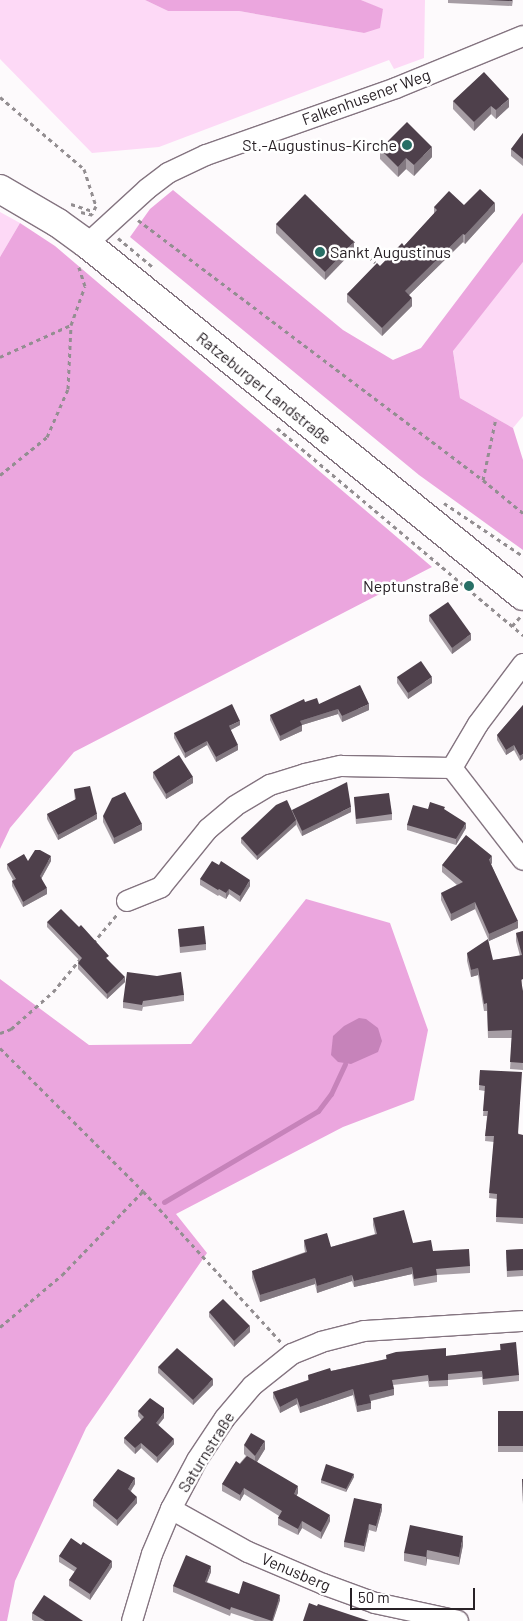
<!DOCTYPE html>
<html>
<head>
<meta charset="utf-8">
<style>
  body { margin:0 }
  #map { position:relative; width:523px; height:1621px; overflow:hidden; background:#fdfafc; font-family:Barlow,sans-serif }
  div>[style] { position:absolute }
  .green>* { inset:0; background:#fdd9f6 }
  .forest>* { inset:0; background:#eba6de }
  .water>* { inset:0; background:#c683ba }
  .stream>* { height:5px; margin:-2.5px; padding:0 2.5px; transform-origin:2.5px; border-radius:2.5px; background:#c683ba }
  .path>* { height:3px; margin-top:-1.5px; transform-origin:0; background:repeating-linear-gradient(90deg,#938e91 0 4px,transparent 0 8px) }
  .roads { filter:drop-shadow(1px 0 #847480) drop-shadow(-1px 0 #847480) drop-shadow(0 1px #847480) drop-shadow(0 -1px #847480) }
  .street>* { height:20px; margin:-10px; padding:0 10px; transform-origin:10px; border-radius:10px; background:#fff }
  .secondary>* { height:28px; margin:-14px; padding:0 14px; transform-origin:14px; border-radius:14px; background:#fff }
  .wall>* { inset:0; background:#a69da4 }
  .shaded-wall>* { inset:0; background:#827880 }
  .building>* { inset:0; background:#4e404b }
  .dots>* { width:14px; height:14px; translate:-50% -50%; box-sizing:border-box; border:2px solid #fff; border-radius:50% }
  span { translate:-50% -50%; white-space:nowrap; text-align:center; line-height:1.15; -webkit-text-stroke:5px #fff; paint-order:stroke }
  .street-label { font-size:16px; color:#282126 }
  .poi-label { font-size:16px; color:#282126 }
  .right { translate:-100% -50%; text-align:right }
  .left { translate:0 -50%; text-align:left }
  .scale { position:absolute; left:350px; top:1588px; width:125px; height:22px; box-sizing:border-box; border:2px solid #282126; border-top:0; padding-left:6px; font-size:15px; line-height:18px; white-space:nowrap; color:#282126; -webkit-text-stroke:4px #fff; paint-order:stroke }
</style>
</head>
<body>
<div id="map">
  <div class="green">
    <i style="clip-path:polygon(0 0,145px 0,168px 11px,239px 11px,364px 33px,383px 10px,361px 0,425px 0,424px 58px,394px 69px,389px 60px,159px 147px,92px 153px,0 59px)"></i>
    <i style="clip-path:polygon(0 212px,20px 223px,0 257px)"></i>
    <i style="clip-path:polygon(523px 262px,523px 416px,513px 428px,460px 398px,453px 350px)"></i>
  </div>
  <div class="forest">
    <i style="clip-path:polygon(145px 0,361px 0,383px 9px,380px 28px,364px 33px,239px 11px,168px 11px)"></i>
    <i style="clip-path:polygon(173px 190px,343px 330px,393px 360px,421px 348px,523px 213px,523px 262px,453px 351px,460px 398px,513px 428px,523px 460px,523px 550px,419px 475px,130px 237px,150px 209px)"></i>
    <i style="clip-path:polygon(20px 223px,55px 246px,432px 567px,74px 752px,10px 828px,0 849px,0 257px)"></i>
    <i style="clip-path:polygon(306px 899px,390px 923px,428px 1030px,414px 1100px,343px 1127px,176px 1214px,207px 1253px,86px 1428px,15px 1581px,7px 1621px,0 1621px,0 979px,89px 1045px,191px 1044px)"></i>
  </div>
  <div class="water">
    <i style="clip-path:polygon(359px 1018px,366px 1019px,378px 1028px,382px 1041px,378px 1052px,351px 1064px,338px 1062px,331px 1055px,333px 1036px,344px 1026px)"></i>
  </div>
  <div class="stream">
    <i style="left:164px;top:1202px;width:179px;rotate:-30.6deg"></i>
    <i style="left:318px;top:1111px;width:21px;rotate:-53deg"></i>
    <i style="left:331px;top:1094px;width:33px;rotate:-65deg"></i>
  </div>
  <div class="path">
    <i style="left:0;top:97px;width:111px;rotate:40.6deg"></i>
    <i style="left:84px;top:169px;width:39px;rotate:72deg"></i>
    <i style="left:96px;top:206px;width:9px;rotate:117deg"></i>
    <i style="left:71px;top:204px;width:23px;rotate:18deg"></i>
    <i style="left:81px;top:212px;width:12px;rotate:14deg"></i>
    <i style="left:138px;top:220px;width:432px;rotate:37deg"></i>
    <i style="left:483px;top:480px;width:52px;rotate:39.5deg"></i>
    <i style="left:118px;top:238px;width:47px;rotate:39.8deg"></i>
    <i style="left:351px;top:240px;width:33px;rotate:43deg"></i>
    <i style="left:0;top:357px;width:78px;rotate:-24.3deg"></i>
    <i style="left:71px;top:325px;width:41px;rotate:-70.3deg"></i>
    <i style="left:85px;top:286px;width:20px;rotate:-108deg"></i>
    <i style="left:277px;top:428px;width:322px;rotate:40.1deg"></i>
    <i style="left:0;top:475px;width:60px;rotate:-39deg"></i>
    <i style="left:47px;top:437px;width:52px;rotate:-66.4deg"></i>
    <i style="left:68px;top:389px;width:64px;rotate:-87.3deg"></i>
    <i style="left:483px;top:480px;width:63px;rotate:-78.2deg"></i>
    <i style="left:444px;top:503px;width:95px;rotate:33.9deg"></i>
    <i style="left:512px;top:626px;width:12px;rotate:-48deg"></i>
    <i style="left:93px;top:943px;width:39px;rotate:-50deg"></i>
    <i style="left:0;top:1033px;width:12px;rotate:-20deg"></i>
    <i style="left:11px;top:1029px;width:56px;rotate:-41.4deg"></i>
    <i style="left:53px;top:992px;width:44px;rotate:-50.5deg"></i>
    <i style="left:0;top:1048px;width:202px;rotate:45deg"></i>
    <i style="left:143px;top:1191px;width:205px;rotate:47.6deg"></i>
    <i style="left:0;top:1327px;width:81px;rotate:-40deg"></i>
    <i style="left:62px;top:1275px;width:117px;rotate:-46deg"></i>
  </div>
  <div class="roads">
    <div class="street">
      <i style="left:87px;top:244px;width:81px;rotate:-42.5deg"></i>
      <i style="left:147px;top:189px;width:26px;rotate:-37deg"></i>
      <i style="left:168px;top:173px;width:42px;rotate:-25.3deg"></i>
      <i style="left:206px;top:155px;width:201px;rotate:-19.4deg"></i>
      <i style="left:396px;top:88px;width:137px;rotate:-22.3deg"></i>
      <i style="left:452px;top:768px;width:116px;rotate:52.3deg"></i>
      <i style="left:127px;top:901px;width:37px;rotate:-22deg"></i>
      <i style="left:161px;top:887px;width:75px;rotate:-51deg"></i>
      <i style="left:208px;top:829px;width:35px;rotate:-40deg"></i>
      <i style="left:235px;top:806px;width:41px;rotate:-31deg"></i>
      <i style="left:270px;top:785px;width:37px;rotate:-17deg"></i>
      <i style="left:305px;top:774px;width:37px;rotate:-13deg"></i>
      <i style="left:341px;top:766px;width:111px;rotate:1deg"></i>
      <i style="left:452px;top:768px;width:51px;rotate:-59.4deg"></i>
      <i style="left:478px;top:724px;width:75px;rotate:-53.1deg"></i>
      <i style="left:171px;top:1509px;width:88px;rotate:29.2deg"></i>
      <i style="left:248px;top:1552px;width:82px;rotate:23.1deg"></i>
      <i style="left:323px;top:1584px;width:55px;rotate:20.1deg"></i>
      <i style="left:375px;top:1603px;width:85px;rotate:12.2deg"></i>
      <i style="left:132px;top:1621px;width:70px;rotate:-73.4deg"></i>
      <i style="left:152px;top:1554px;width:49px;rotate:-67.1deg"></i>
      <i style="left:171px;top:1509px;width:55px;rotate:-62deg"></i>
      <i style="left:197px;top:1460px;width:50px;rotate:-56.3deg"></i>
      <i style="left:225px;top:1418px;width:42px;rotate:-49.8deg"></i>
      <i style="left:252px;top:1386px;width:51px;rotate:-38.7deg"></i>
      <i style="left:292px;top:1354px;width:31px;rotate:-22deg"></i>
      <i style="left:321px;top:1342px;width:44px;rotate:-14.3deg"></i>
      <i style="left:364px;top:1331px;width:159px;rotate:-3.6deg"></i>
    </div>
    <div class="secondary">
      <i style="left:0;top:189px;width:67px;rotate:30.4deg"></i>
      <i style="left:58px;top:223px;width:36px;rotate:36deg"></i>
      <i style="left:87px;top:244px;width:560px;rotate:38.92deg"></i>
    </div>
  </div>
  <div class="wall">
    <i style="clip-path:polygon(448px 0,513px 0,512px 6px,448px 3px)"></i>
    <i style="clip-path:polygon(453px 101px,509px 107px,496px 119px,491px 114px,474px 131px,453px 109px)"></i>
    <i style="clip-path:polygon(523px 133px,523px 166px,511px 156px,511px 149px)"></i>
    <i style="clip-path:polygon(380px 149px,432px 157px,414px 176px,406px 169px,398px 177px,380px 159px)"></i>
    <i style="clip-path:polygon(464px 205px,495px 211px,465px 244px,463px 242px,409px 295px,412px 306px,382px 336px,347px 302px,347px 294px,404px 246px,434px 214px,434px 207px)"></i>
    <i style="clip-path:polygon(276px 224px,354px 250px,325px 280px,276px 233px)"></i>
    <i style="clip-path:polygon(429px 615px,471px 640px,452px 654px,429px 621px)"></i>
    <i style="clip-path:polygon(397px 677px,432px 683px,408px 699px,397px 683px)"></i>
    <i style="clip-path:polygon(305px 702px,319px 704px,369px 710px,342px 722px,338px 714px,302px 725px,302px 731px,280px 741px,270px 720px,270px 715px)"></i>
    <i style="clip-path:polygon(523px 705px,520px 761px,514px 750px,506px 755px,497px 740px,497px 735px)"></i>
    <i style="clip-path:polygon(240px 725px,230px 730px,238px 750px,216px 762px,207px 745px,185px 758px,174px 738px,174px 733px)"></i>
    <i style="clip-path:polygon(153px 772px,193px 783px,166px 799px,153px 778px)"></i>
    <i style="clip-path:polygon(74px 789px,97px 819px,58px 840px,47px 819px,47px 814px,75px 800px)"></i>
    <i style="clip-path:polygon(354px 797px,392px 814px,392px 820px,356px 824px)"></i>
    <i style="clip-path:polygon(428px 809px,445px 810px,466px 828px,456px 845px,407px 830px,407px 825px)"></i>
    <i style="clip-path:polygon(292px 810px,351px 812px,302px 836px,296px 824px,257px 860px,241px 843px,241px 838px)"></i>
    <i style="clip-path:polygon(103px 816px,142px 830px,114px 844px,103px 822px)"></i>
    <i style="clip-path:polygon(28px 861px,51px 861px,41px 879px,47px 894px,23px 907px,12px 886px,12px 881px,13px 880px,7px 869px,7px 864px)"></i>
    <i style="clip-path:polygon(492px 863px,491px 864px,518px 928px,489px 941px,475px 909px,451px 921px,441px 900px,441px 893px,457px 885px,442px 872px,442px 865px)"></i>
    <i style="clip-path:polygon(200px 879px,250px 886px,240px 902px,229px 894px,226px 899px,219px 895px,218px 896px,200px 885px)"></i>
    <i style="clip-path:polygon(47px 922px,79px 927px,109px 961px,125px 982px,107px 999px,78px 969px,78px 963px,80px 961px,47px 927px)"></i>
    <i style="clip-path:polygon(178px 929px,206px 944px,206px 950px,180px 953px)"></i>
    <i style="clip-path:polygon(523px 931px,522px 987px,523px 1070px,510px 1069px,512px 1038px,488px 1038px,487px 1011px,484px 1011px,478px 975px,471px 977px,467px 961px,467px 953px,493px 960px,520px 956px,516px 941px,516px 933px)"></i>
    <i style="clip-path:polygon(184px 995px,184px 1001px,143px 1007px,142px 1011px,123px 1008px,123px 1002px)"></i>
    <i style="clip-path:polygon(480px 1070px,519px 1134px,523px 1135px,523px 1224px,496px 1222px,497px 1199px,489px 1198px,494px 1142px,485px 1141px,487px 1116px,483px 1116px,485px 1091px,479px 1090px)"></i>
    <i style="clip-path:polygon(373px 1218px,413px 1243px,470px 1266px,470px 1273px,437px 1275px,437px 1282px,414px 1286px,412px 1274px,354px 1287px,352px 1281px,317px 1293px,315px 1284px,260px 1302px,252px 1278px,252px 1271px,305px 1252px,304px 1246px,304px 1240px,331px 1247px,375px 1234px,373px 1225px)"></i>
    <i style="clip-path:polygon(523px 1249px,523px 1276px,507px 1277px,506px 1250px)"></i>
    <i style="clip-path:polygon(209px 1312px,250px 1332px,234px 1347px,209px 1317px)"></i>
    <i style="clip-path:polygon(500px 1344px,519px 1375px,519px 1381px,483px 1385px,482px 1377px,448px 1380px,448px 1386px,429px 1387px,428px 1381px,393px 1385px,394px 1395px,371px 1401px,371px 1409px,357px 1412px,353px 1395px,300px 1413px,297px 1404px,280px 1413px,273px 1398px,273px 1392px,308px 1380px,308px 1375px,331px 1371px,386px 1359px,386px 1355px,446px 1356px,500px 1350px)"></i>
    <i style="clip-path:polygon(158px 1367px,213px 1385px,193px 1405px,158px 1373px)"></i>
    <i style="clip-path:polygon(138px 1411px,164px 1418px,158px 1425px,174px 1444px,157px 1463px,141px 1448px,135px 1454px,124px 1443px,124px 1438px,141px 1420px,138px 1416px)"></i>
    <i style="clip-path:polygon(498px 1411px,523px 1411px,523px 1452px,498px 1452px)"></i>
    <i style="clip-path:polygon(244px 1445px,265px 1449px,257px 1462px,298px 1493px,296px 1496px,330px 1521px,321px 1539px,302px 1528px,298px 1535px,278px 1525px,278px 1518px,279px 1516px,244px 1494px,240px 1501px,222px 1491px,222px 1484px,246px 1456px,244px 1454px)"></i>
    <i style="clip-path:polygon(354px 1477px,346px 1492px,321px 1483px,321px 1480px)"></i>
    <i style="clip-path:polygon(135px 1484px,131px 1491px,137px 1503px,117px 1526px,93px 1506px,93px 1500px)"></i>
    <i style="clip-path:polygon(382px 1510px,376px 1532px,369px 1530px,364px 1552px,344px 1547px,344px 1542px)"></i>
    <i style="clip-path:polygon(81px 1545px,112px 1567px,90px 1600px,69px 1586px,69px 1580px,75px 1572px,59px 1562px,59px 1556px)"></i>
    <i style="clip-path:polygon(463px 1545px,459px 1565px,427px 1559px,426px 1566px,404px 1561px,404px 1553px)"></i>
    <i style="clip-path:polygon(211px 1572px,207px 1582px,239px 1594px,280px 1600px,273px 1621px,255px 1621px,231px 1613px,230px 1616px,173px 1592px,173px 1586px)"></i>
    <i style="clip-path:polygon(32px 1613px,83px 1621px,34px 1621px,32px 1620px)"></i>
  </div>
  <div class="shaded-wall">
    <i style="clip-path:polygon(509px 99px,509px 107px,496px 119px,496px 110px)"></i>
    <i style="clip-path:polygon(491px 106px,491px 114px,474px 131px,474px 122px)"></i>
    <i style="clip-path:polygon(432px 147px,432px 157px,414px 176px,414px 165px)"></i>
    <i style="clip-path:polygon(406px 158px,406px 169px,398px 177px,398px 167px)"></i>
    <i style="clip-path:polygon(495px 203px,495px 211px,465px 244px,465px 235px)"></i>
    <i style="clip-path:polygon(463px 234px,463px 242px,405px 299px,405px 291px)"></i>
    <i style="clip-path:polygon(354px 242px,354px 250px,325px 280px,325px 272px)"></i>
    <i style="clip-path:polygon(412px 298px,412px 306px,382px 336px,382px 328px)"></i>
    <i style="clip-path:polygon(471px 634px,471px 640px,452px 654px,452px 648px)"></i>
    <i style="clip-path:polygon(432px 677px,432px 683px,408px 699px,408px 693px)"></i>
    <i style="clip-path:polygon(369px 704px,369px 710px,342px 722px,342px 716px)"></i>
    <i style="clip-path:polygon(338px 709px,338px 714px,302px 725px,302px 731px,280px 741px,280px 736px,300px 721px)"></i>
    <i style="clip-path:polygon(240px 721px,240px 725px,229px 731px,229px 726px)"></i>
    <i style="clip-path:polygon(207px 741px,207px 745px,185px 758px,185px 753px)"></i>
    <i style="clip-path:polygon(238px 745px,238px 750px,216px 762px,216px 757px)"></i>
    <i style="clip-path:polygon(514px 745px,514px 750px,506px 755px,506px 750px)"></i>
    <i style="clip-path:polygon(523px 754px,523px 759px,520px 761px,520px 756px)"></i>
    <i style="clip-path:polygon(193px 777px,193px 783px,166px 799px,166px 794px)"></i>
    <i style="clip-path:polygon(351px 807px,351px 812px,302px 836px,302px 831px)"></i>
    <i style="clip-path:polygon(97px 814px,97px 819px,58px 840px,58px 835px)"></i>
    <i style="clip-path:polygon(296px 820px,296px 825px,257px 860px,257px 856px)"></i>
    <i style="clip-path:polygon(466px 823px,466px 828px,456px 845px,456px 839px)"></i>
    <i style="clip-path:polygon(142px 824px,142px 830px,114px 844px,114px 838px)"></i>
    <i style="clip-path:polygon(51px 856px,51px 861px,40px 881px,40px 876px)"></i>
    <i style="clip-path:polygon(492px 856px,492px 863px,489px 867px,489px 860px)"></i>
    <i style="clip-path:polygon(250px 880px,250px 886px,240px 902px,240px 896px)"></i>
    <i style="clip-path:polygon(47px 888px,47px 894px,23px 907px,23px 902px)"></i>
    <i style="clip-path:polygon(229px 889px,229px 894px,226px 899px,226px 893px)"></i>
    <i style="clip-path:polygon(475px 902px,475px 909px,451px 921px,451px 914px)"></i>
    <i style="clip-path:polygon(518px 921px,518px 928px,489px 941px,489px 934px)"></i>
    <i style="clip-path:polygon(478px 968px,478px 975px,471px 977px,471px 970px)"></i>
    <i style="clip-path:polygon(125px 977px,125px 982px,107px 999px,107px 994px)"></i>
    <i style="clip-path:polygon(412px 1267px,412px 1274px,354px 1287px,354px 1281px)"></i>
    <i style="clip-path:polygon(352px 1275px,352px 1281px,317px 1293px,317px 1286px)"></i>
    <i style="clip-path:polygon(315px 1278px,315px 1284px,260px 1302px,260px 1295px)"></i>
    <i style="clip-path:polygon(250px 1326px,250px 1332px,234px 1347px,234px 1341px)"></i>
    <i style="clip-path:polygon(213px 1379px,213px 1385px,193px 1405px,193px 1400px)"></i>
    <i style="clip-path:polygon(353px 1389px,353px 1395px,300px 1413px,300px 1407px)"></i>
    <i style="clip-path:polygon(394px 1389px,394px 1395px,369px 1401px,369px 1395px)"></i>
    <i style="clip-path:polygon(297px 1398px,297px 1404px,280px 1413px,280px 1407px)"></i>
    <i style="clip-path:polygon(371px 1403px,371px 1409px,357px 1412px,357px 1406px)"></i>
    <i style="clip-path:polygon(164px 1413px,164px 1418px,156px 1428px,156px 1423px)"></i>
    <i style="clip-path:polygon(174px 1439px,174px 1444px,157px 1463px,157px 1457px)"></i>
    <i style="clip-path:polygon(265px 1441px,265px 1449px,255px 1465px,255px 1456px)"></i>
    <i style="clip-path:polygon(141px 1443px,141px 1448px,135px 1454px,135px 1448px)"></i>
    <i style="clip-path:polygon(354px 1474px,354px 1477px,346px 1492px,346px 1489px)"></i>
    <i style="clip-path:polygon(135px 1478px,135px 1484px,128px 1495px,128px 1489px)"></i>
    <i style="clip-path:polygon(298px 1486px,298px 1493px,294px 1501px,294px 1494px)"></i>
    <i style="clip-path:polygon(244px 1488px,244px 1494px,240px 1501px,240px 1495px)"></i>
    <i style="clip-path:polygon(137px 1497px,137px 1503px,117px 1526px,117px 1520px)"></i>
    <i style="clip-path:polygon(382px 1504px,382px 1510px,376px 1532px,376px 1526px)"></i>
    <i style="clip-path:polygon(330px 1515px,330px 1521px,321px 1539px,321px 1532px)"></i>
    <i style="clip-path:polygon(302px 1521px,302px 1528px,298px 1535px,298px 1529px)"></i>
    <i style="clip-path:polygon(369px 1524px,369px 1530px,364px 1552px,364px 1546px)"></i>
    <i style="clip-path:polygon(463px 1536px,463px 1545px,459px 1565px,459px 1557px)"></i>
    <i style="clip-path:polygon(427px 1550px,427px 1559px,426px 1566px,426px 1557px)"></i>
    <i style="clip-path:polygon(112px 1561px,112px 1567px,90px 1600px,90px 1594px)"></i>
    <i style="clip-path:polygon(211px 1566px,211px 1572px,205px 1587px,205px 1582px)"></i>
    <i style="clip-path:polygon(280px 1595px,280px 1600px,273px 1621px,272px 1621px)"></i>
  </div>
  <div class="building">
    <i style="clip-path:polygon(488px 0,512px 0,512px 1px)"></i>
    <i style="clip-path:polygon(484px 72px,509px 99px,496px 110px,491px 106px,474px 122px,453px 101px)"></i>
    <i style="clip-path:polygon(407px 122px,432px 147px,414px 165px,406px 158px,398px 167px,380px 149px)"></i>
    <i style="clip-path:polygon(523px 133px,523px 159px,511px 149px)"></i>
    <i style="clip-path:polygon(480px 189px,495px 203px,465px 235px,463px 234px,405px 291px,412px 298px,382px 328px,347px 294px,377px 263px,380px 266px,402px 243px,404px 246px,437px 210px,434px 207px,449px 191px,464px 205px)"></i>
    <i style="clip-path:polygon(305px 194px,354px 242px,325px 272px,276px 224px)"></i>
    <i style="clip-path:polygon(448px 602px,471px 634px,452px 648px,429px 615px)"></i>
    <i style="clip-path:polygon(421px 661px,432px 677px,408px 693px,397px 677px)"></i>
    <i style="clip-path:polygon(360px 685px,369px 704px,342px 716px,338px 709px,300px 721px,302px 725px,280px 736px,270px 715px,304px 699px,305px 702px,317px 698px,319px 704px)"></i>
    <i style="clip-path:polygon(232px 704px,240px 721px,229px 726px,238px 745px,216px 757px,207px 741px,185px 753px,174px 733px)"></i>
    <i style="clip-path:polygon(523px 705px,523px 754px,520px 756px,514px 745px,506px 750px,497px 735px)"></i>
    <i style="clip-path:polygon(179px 755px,193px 777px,166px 794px,153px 772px)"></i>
    <i style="clip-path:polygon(347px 782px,351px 807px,302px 831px,292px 810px)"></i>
    <i style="clip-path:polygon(90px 786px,97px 814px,58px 835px,47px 814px,76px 799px,74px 789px)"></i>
    <i style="clip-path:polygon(125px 792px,142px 824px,114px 838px,103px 816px,112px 798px)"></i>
    <i style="clip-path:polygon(389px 793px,392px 814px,356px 819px,354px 797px)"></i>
    <i style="clip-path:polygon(287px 800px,296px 820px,257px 856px,241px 838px,276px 805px)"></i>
    <i style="clip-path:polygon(430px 802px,445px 807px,444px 809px,466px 823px,456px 839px,407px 825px,413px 805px,428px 809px)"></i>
    <i style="clip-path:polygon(466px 835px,492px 856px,489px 860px,518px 921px,489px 934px,475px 902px,451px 914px,441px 893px,463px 882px,442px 865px)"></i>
    <i style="clip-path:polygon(35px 850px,40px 850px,51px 856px,40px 876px,47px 888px,23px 902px,12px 881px,16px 879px,7px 864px,24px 854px,28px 861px)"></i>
    <i style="clip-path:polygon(212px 861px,219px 865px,221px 861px,250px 880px,240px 896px,229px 889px,226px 893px,219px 889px,218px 890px,200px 879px)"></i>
    <i style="clip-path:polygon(61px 909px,79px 927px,81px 925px,109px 956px,106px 958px,125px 977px,107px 994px,78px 963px,82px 958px,47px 922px)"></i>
    <i style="clip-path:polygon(204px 926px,206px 944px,180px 947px,178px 929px)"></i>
    <i style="clip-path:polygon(523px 931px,523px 979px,521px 980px,523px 991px,523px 1063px,510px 1062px,512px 1030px,488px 1031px,487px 1003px,484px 1004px,478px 968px,471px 970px,467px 953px,488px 939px,493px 960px,522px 955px,516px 933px)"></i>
    <i style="clip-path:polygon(127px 972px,157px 976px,181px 972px,184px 995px,143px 1001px,142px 1005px,123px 1002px)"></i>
    <i style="clip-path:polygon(480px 1070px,522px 1072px,518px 1134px,523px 1135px,523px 1218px,496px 1217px,497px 1194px,489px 1193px,494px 1136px,485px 1136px,488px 1111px,483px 1111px,485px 1086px,479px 1085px)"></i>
    <i style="clip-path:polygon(404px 1210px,413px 1243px,431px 1240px,433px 1251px,469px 1249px,470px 1266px,436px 1269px,437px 1275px,414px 1279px,412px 1267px,354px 1281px,352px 1275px,317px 1286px,315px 1278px,260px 1295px,252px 1271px,307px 1252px,304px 1240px,327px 1233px,331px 1247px,377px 1234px,373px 1218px)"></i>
    <i style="clip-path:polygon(523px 1249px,523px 1270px,507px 1271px,506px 1250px)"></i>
    <i style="clip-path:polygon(223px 1299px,250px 1326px,234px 1341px,209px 1312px)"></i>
    <i style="clip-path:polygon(516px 1342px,519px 1375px,483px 1379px,482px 1371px,448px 1374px,448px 1380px,429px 1381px,428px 1375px,392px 1380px,394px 1389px,369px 1395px,371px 1403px,357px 1406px,353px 1389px,300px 1407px,297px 1398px,280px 1407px,273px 1392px,309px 1380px,308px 1375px,330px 1368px,331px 1371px,387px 1359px,386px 1355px,396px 1352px,446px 1348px,446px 1356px,501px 1350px,500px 1344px)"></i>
    <i style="clip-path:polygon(177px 1348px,213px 1379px,193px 1400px,158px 1367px)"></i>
    <i style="clip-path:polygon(150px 1398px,164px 1408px,164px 1413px,156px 1423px,174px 1439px,157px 1457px,141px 1443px,135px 1448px,124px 1438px,144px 1417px,138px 1411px)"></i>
    <i style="clip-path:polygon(498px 1411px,523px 1411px,523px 1446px,498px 1446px)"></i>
    <i style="clip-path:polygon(251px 1433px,265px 1441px,255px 1456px,244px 1445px)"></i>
    <i style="clip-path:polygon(247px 1456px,298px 1486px,294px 1494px,330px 1515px,321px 1532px,302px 1521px,298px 1529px,278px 1518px,282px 1511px,244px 1488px,240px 1495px,222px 1484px,236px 1461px,240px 1464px)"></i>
    <i style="clip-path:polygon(326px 1464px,354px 1474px,346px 1489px,321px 1480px)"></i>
    <i style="clip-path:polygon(118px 1469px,135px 1478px,128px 1489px,137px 1497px,117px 1520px,93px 1500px)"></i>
    <i style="clip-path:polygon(522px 1479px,523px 1479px,523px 1504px)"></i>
    <i style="clip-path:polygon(354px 1498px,382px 1504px,376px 1526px,369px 1524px,364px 1546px,344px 1542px)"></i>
    <i style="clip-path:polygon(410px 1525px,463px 1536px,459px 1557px,427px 1550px,426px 1557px,404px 1553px)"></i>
    <i style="clip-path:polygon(71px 1538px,81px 1545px,83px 1542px,112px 1561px,90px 1594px,69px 1580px,77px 1568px,59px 1556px)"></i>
    <i style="clip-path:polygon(186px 1555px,211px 1566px,205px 1582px,239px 1594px,243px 1581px,280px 1595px,272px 1621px,231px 1607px,230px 1610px,173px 1586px)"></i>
    <i style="clip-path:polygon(44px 1595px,83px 1621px,45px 1621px,32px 1613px)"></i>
    <i style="clip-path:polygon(309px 1603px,317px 1606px,318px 1604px,369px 1621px,303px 1621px)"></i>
  </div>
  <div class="dots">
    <i style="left:407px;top:145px;background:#286f66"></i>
    <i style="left:320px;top:252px;background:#286f66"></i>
    <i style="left:469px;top:586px;background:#286f66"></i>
  </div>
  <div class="street-label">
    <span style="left:366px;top:97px;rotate:-20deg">Falkenhusener Weg</span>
    <span style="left:264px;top:388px;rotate:39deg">Ratzeburger Landstraße</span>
    <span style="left:206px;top:1452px;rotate:-58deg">Saturnstraße</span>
    <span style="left:296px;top:1572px;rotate:23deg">Venusberg</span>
  </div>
  <div class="poi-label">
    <span class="right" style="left:397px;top:145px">St.-Augustinus-Kirche</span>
    <span class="left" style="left:330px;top:252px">Sankt Augustinus</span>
    <span class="right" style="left:459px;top:586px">Neptunstraße</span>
  </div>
  <div class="scale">50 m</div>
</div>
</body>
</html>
